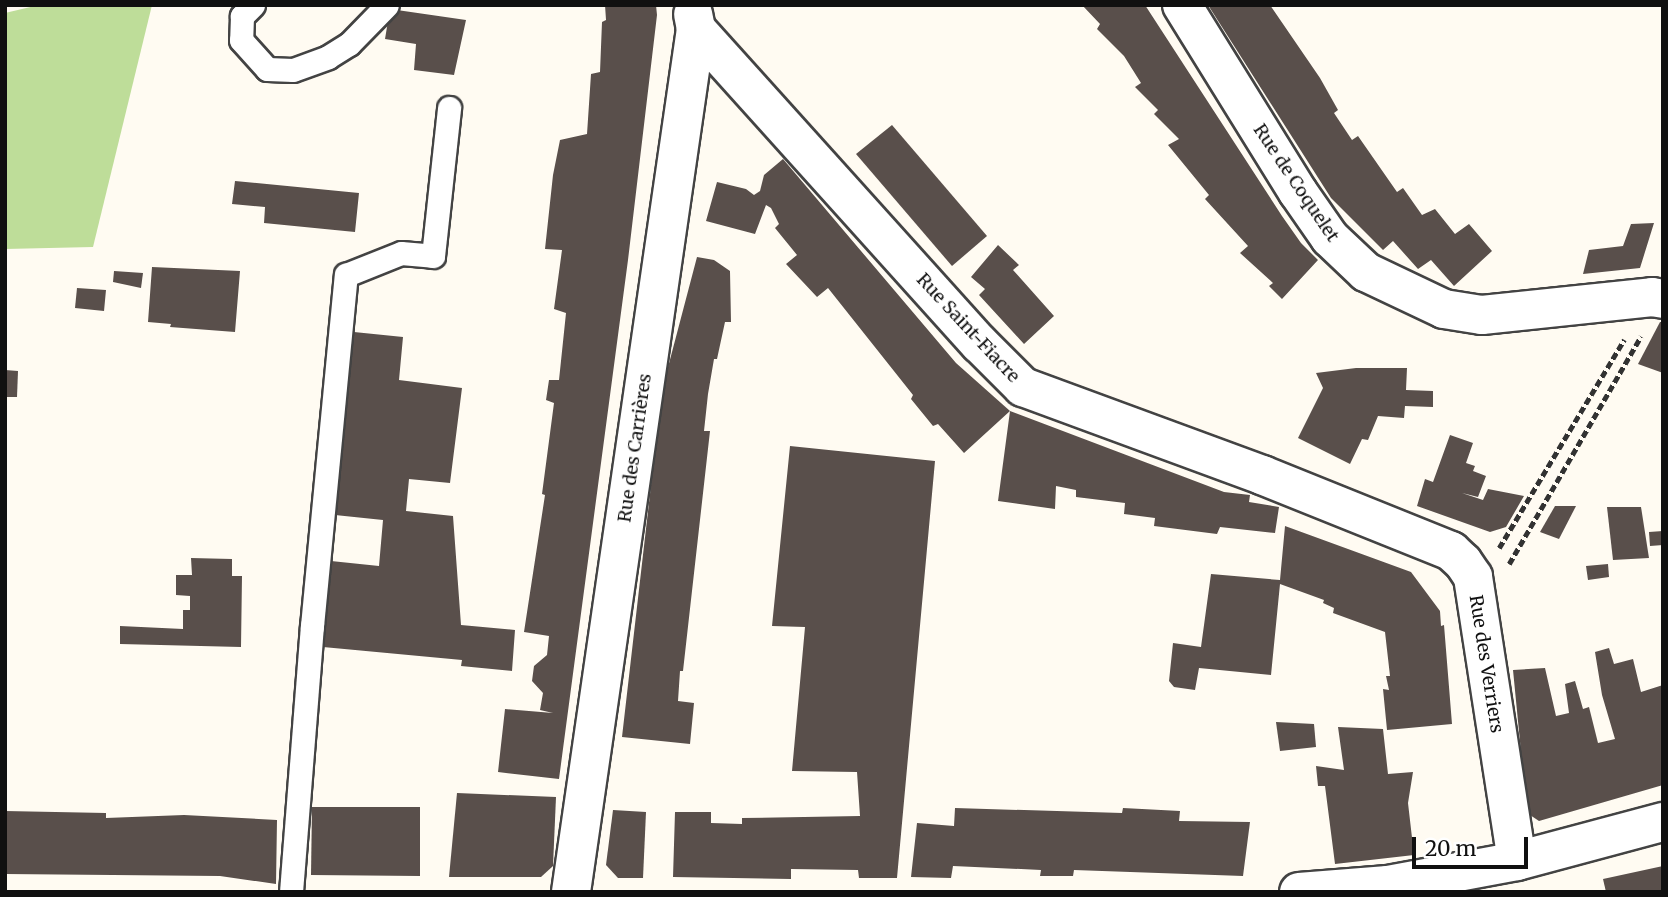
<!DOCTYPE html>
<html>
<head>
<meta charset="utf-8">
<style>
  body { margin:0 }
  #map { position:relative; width:1668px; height:897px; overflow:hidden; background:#fffbf2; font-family:Merriweather,serif }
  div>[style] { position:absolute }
  .forest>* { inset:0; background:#bedd99 }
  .building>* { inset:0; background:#594f4b }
  .path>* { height:4.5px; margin-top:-2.25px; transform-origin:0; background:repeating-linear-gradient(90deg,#323232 0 7px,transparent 0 10.5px) }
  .roads { filter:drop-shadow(2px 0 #434343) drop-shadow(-2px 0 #434343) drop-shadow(0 2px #434343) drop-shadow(0 -2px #434343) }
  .service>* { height:23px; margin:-11.5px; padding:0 11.5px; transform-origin:11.5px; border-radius:11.5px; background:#fff }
  .minor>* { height:38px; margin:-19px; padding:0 19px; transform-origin:19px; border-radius:19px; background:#fff }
  .tertiary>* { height:38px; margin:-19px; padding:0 19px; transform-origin:19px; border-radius:19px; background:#fff }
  span { translate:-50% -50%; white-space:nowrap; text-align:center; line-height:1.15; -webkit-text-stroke:7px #fff; paint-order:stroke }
  .street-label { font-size:18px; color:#101010 }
  .frame { position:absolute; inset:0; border:7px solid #101010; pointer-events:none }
  .scale { position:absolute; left:1412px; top:837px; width:116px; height:32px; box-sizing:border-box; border:4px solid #101010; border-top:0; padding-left:9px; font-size:21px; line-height:24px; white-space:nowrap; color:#101010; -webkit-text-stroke:5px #fff; paint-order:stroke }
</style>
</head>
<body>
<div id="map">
  <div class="forest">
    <i style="clip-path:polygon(39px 5px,152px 5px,93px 247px,5px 249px,5px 13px)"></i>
  </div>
  <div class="building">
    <i style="clip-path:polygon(605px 5px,656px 5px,657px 15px,628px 260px,559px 779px,498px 772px,505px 709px,553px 713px,540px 710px,543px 693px,532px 681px,534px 666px,547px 655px,549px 636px,524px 632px,545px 495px,542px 494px,554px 403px,546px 400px,549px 380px,559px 380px,566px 313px,554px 309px,562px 250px,545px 249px,553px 175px,560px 140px,587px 134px,591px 74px,600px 72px,602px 22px,606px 20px)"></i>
    <i style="clip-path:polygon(1082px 5px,1145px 5px,1282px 216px,1301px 243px,1318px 260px,1282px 299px,1269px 286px,1273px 283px,1240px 253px,1248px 246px,1205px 199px,1209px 195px,1168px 145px,1179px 139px,1154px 114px,1158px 110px,1135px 87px,1141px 83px,1124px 56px,1097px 29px,1100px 24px)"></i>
    <i style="clip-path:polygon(1208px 5px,1270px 5px,1320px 78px,1338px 110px,1334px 113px,1352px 140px,1358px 136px,1397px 192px,1403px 188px,1422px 215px,1435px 209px,1455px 234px,1469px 224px,1492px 251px,1454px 286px,1431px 260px,1418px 269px,1393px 241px,1383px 250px,1331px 198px)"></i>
    <i style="clip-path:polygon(390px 9px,466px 20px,454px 75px,414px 70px,416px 44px,385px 39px)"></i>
    <i style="clip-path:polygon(892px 125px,987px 236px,952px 266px,856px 154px)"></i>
    <i style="clip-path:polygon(783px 159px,956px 363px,1010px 411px,964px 453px,938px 424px,933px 426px,911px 399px,913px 395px,828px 288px,817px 297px,786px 264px,797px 255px,775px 228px,779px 224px,771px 208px,766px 205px,755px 234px,706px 221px,717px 182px,746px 189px,754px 195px,760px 191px,764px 175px)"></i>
    <i style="clip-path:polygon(235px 181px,359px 193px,355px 232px,264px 223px,265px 207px,232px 204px)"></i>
    <i style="clip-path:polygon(1654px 223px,1640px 268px,1583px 274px,1589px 250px,1623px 246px,1631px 224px)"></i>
    <i style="clip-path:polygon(998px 245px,1019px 265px,1013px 270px,1054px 316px,1024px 344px,979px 295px,985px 289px,971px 277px)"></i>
    <i style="clip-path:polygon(697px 257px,714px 260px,730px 271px,731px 322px,725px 322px,717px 359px,714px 359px,708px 394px,704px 431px,710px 431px,683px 671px,680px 671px,678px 701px,694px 703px,690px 744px,622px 737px,662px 390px)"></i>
    <i style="clip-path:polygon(152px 267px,240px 271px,235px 332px,170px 327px,171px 324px,148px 322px)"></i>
    <i style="clip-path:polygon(114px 271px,143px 273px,141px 288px,113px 282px)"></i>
    <i style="clip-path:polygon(77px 288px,106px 290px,104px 311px,75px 308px)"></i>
    <i style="clip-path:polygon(1660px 322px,1663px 322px,1663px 373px,1638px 364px)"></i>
    <i style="clip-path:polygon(354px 332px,403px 337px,399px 380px,462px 388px,450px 483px,409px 479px,406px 511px,453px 516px,461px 625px,515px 630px,512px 671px,461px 666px,462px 660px,323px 647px,331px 561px,379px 566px,383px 520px,335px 515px)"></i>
    <i style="clip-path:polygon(1356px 368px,1407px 368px,1406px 390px,1433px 391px,1433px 407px,1405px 406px,1404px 418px,1378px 416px,1368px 440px,1362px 439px,1350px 464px,1298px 438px,1323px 388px,1316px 373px)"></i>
    <i style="clip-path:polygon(5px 370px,18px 371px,17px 397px,5px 397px)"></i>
    <i style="clip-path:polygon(1010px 411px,1224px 492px,1250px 495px,1249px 502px,1279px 507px,1275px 533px,1220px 527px,1217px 534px,1154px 526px,1155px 518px,1124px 514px,1125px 503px,1076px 497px,1076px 490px,1056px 486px,1055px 509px,998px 501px)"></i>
    <i style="clip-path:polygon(1450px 435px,1473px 443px,1466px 463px,1475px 466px,1473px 471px,1486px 476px,1478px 497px,1462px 493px,1483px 500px,1488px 489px,1524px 496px,1506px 527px,1490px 532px,1417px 506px,1425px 479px,1433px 482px)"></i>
    <i style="clip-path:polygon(790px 446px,935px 461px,897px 878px,859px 878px,858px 870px,791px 869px,791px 879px,673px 877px,675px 812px,711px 812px,711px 823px,742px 824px,742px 818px,860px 816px,857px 772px,792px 771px,805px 627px,772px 626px)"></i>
    <i style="clip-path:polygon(1555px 506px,1576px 506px,1559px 539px,1540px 532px)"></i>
    <i style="clip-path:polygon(1607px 507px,1641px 507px,1649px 558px,1613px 560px)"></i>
    <i style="clip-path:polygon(1285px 526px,1411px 572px,1440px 611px,1441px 626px,1444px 625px,1452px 724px,1387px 730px,1383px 689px,1389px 690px,1386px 676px,1390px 676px,1385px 632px,1333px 613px,1334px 608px,1323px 603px,1324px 600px,1280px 584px,1271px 675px,1199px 668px,1195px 690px,1174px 687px,1169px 681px,1173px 643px,1201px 647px,1211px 574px,1280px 580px)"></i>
    <i style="clip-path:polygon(1663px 531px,1663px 545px,1650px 546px,1649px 532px)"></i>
    <i style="clip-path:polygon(191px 558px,232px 559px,232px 576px,242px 576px,241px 647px,120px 644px,120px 626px,183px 629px,183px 610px,190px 610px,190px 596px,176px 595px,176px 575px,192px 575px)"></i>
    <i style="clip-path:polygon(1608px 564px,1609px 577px,1588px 580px,1586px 566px)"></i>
    <i style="clip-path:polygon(1609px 648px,1614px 664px,1633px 659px,1641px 692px,1663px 685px,1663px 785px,1539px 821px,1527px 813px,1513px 670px,1545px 668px,1556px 716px,1569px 713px,1565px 684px,1575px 681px,1583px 709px,1589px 707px,1598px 743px,1615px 739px,1602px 695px,1595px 652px)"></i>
    <i style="clip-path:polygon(1276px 722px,1314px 724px,1316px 747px,1280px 751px)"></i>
    <i style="clip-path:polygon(1338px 727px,1383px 729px,1388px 774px,1413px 772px,1408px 803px,1414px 855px,1335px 864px,1325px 786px,1318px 786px,1316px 766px,1344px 770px)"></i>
    <i style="clip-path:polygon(457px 793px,556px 797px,553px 866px,541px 877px,449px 877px)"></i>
    <i style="clip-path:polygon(312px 807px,420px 807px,420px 876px,311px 875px)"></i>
    <i style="clip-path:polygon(955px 808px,1122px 813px,1123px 808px,1180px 811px,1179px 821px,1250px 822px,1243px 876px,1074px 870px,1073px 876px,1040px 876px,1041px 870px,953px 866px,951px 878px,911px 877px,917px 823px,954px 826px)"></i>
    <i style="clip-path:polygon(613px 810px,646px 812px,643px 878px,618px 878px,606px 865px)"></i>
    <i style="clip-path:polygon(5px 811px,106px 813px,106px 818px,184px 815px,277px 820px,276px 884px,220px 876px,5px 874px)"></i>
    <i style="clip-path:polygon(1663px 866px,1663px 892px,1606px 892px,1603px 879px)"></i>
  </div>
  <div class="path">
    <i style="left:1499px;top:548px;width:243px;rotate:-59deg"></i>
    <i style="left:1509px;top:564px;width:263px;rotate:-59.9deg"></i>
  </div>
  <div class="roads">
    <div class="service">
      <i style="left:253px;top:5px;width:16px;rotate:135deg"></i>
      <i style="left:242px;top:16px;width:24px;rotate:92deg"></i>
      <i style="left:241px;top:40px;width:39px;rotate:48deg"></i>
      <i style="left:267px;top:69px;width:26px;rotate:2deg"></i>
      <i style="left:293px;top:70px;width:37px;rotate:-20deg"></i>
      <i style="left:328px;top:57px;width:25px;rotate:-32deg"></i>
      <i style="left:349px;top:44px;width:54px;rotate:-45.7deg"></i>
      <i style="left:291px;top:892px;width:267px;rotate:-85.5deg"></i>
      <i style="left:312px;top:626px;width:353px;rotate:-84.5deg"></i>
      <i style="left:346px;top:275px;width:59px;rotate:-21.8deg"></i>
      <i style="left:401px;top:253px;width:32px;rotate:5deg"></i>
      <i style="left:433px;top:256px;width:149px;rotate:-83.8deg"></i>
    </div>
    <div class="minor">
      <i style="left:1182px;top:5px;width:220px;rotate:58.2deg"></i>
      <i style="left:1298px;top:192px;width:56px;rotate:55.2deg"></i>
      <i style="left:1330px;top:238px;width:50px;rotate:43.4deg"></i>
      <i style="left:1366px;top:272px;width:86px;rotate:25.4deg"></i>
      <i style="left:1444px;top:309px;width:38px;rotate:9deg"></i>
      <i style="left:1482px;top:315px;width:171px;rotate:-6deg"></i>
      <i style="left:1652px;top:297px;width:11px;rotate:10deg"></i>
      <i style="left:696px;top:29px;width:424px;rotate:48deg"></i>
      <i style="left:980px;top:344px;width:61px;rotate:45deg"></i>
      <i style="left:1023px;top:387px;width:255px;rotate:20.2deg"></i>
      <i style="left:1262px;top:475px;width:204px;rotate:21.9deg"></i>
      <i style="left:1451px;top:551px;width:16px;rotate:43deg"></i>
      <i style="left:1463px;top:562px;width:18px;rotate:56deg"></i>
      <i style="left:1473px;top:577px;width:287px;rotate:81.2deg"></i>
      <i style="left:571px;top:892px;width:872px;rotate:-81.76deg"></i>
      <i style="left:696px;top:29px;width:15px;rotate:-101deg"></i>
    </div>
    <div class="tertiary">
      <i style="left:1299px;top:892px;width:89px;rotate:-4.5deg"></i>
      <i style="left:1388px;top:885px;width:131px;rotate:-10.5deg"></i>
      <i style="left:1517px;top:861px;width:151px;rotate:-15deg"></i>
    </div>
  </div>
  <div class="street-label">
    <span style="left:1296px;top:183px;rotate:56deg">Rue de Coquelet</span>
    <span style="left:968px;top:328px;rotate:47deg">Rue Saint-Fiacre</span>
    <span style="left:635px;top:448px;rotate:-82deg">Rue des Carrières</span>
    <span style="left:1486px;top:664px;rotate:81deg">Rue des Verriers</span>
  </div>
  <div class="frame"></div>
  <div class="scale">20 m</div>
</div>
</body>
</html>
